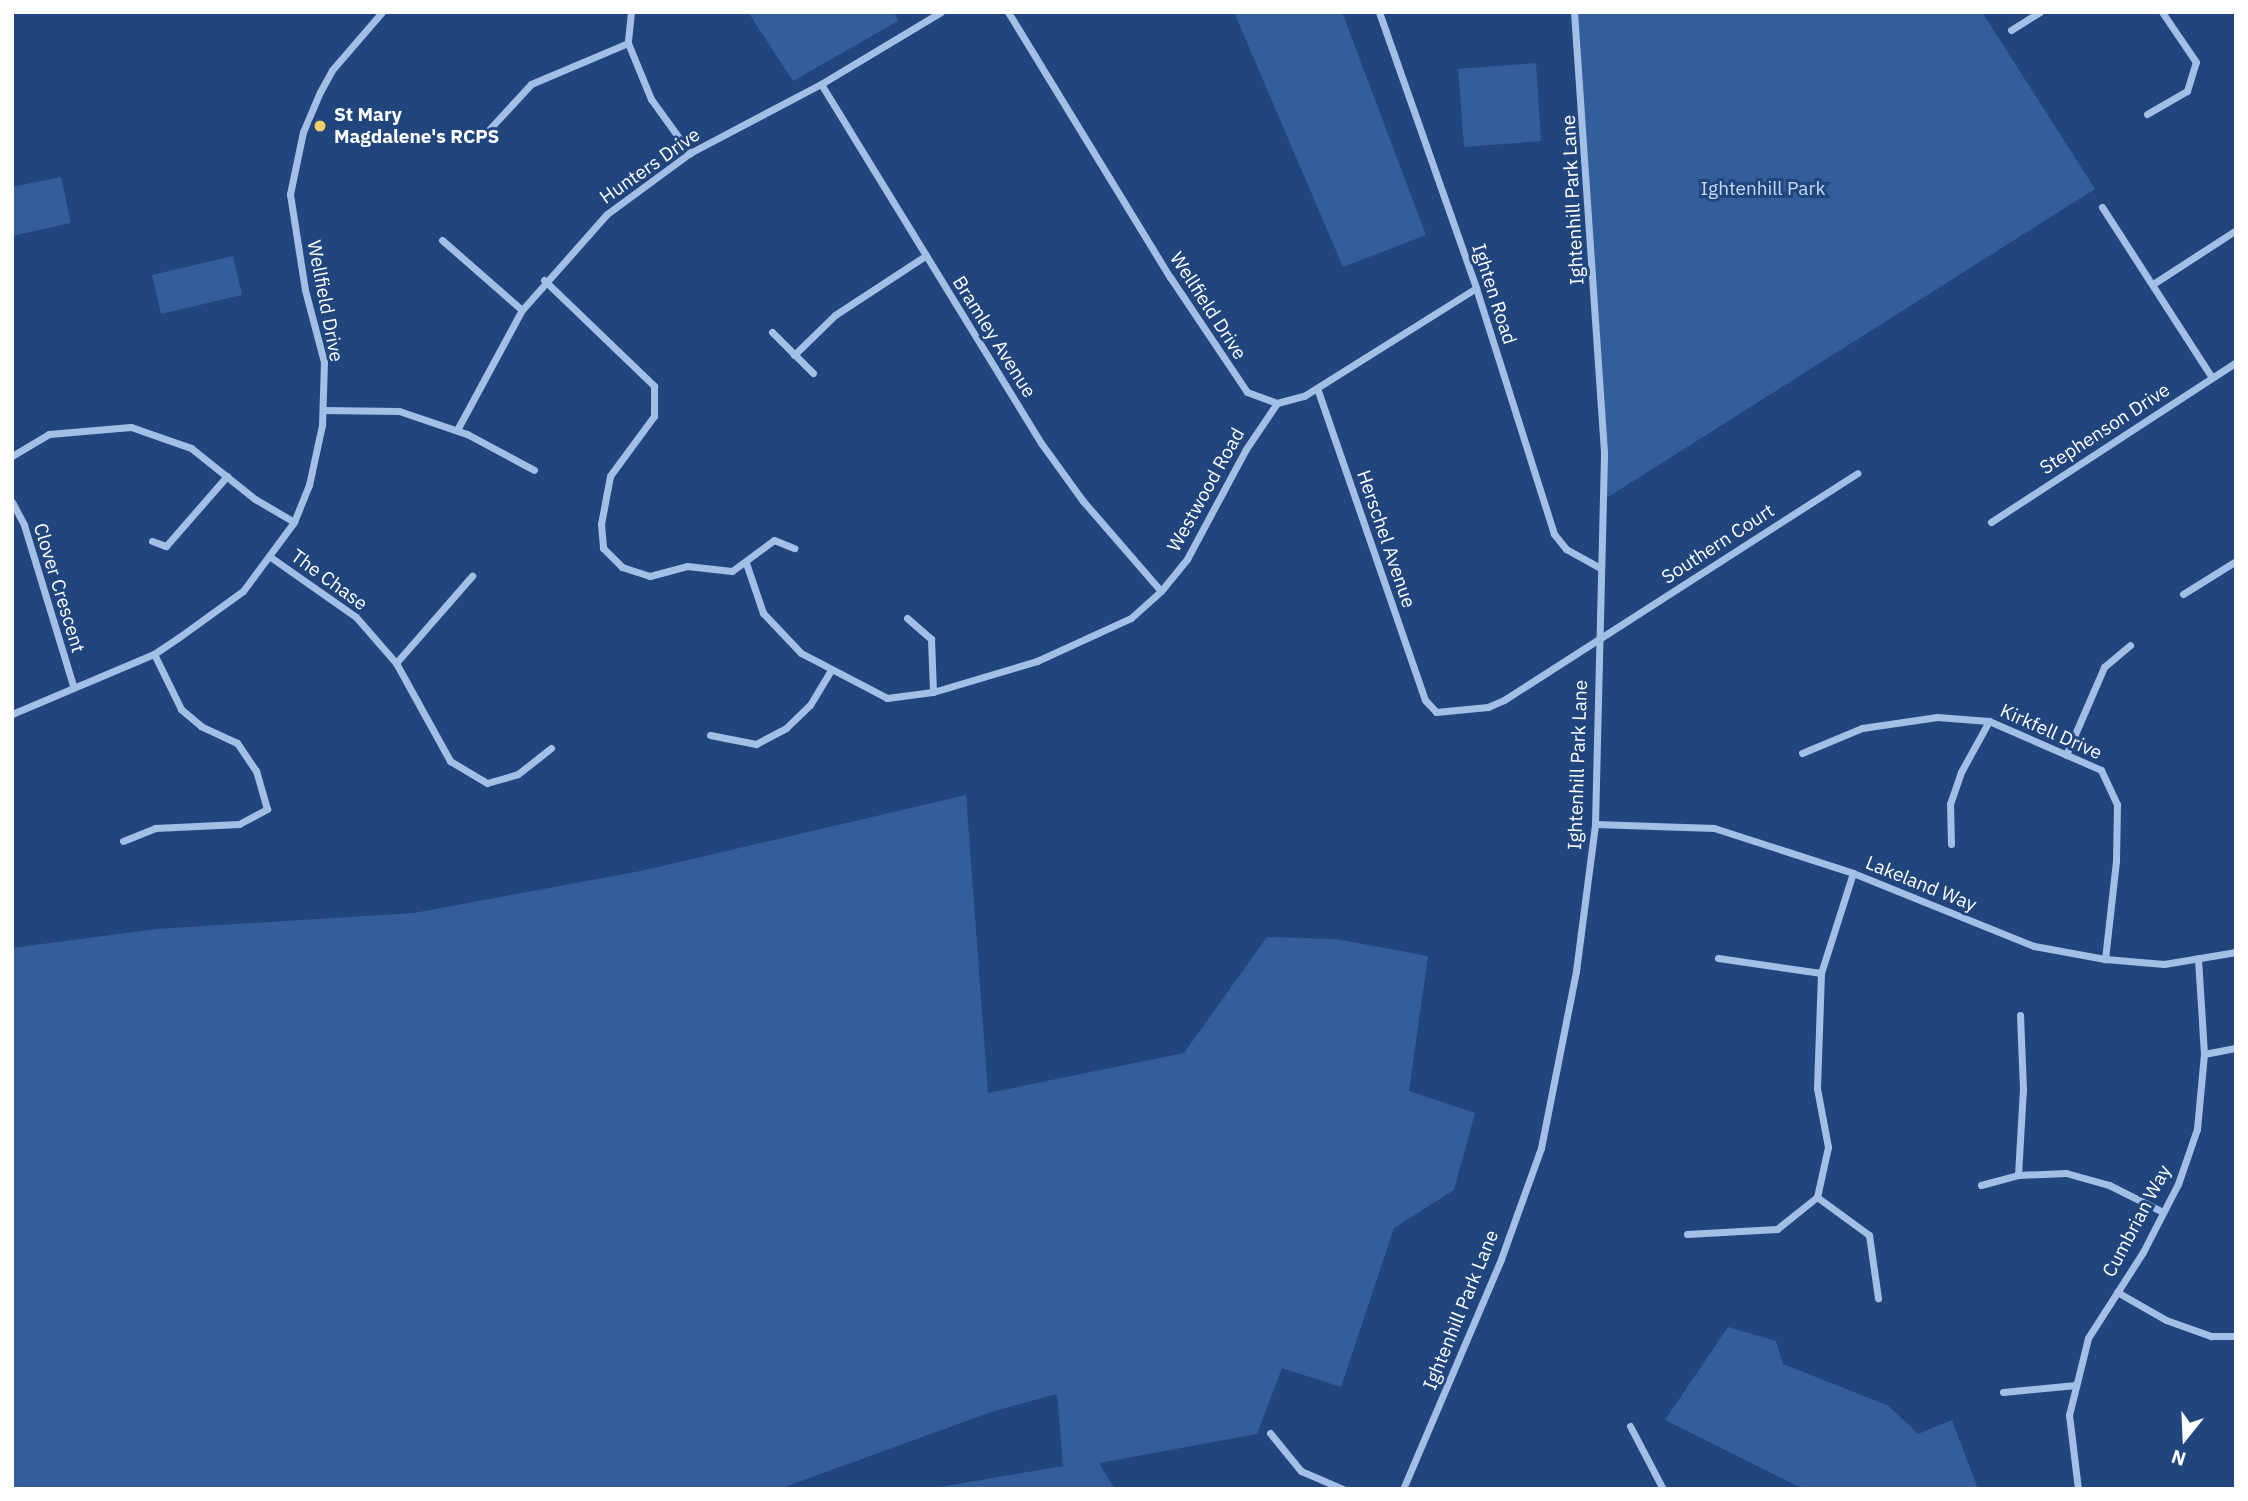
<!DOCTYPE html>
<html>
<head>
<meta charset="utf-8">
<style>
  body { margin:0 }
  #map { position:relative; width:2248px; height:1501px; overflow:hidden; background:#21457d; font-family:"IBM Plex Sans",sans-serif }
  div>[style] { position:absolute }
  .green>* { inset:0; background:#345e9b }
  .street>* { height:7px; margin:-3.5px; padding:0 3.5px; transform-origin:3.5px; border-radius:3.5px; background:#a4bfe6 }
  .dots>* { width:19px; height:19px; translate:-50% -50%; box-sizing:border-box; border:4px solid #21457d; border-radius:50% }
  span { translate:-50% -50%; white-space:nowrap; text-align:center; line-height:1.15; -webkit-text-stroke:6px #21457d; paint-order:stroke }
  .poi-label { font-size:19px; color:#fff; font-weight:700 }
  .left { translate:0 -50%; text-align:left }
  .street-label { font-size:19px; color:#fff }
  .park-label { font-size:19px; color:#c8daf5 }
  .frame { position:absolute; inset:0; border:14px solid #fff; pointer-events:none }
  .north { position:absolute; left:2150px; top:1403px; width:70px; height:70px; -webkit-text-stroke:5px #21457d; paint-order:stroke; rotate:198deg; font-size:19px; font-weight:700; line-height:28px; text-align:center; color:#fff }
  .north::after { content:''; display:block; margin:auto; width:24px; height:32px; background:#fff; clip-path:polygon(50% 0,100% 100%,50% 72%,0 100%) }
</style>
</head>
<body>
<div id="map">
  <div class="green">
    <i style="clip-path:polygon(748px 12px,894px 12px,898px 21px,793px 81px)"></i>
    <i style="clip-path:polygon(1234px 12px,1342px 12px,1426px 235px,1343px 267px)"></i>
    <i style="clip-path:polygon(1572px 12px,1982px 12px,2095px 189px,1605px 499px)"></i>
    <i style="clip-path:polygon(1536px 63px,1541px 141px,1464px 147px,1458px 69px)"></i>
    <i style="clip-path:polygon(61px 177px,71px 223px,12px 236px,12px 187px)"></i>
    <i style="clip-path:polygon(233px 256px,242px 295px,161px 314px,152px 275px)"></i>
    <i style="clip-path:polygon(966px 795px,988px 1093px,1184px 1053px,1267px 937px,1336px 939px,1428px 956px,1409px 1091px,1475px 1113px,1454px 1190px,1394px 1228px,1341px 1387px,1282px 1368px,1257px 1434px,1099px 1463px,1115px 1489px,928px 1489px,1063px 1466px,1057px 1394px,994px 1411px,779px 1489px,12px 1489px,12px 948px,157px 929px,414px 913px,641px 871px)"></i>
    <i style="clip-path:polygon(1728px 1327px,1776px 1341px,1783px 1364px,1889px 1406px,1918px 1434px,1952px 1420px,1978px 1489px,1803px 1489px,1665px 1420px)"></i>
  </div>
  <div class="street">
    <i style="left:631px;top:12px;width:31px;rotate:96deg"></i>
    <i style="left:628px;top:43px;width:61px;rotate:67.7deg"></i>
    <i style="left:651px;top:99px;width:67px;rotate:54.2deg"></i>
    <i style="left:1008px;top:12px;width:311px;rotate:58.6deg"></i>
    <i style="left:1170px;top:277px;width:138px;rotate:56.2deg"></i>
    <i style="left:1247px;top:392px;width:32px;rotate:20deg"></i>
    <i style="left:1277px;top:403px;width:28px;rotate:-15deg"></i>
    <i style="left:1304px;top:396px;width:203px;rotate:-32.1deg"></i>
    <i style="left:1379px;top:12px;width:293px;rotate:70.6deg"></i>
    <i style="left:1476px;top:288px;width:258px;rotate:72.4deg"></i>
    <i style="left:1554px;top:534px;width:19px;rotate:51deg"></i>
    <i style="left:1566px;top:549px;width:38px;rotate:29deg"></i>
    <i style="left:2011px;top:30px;width:34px;rotate:-32deg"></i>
    <i style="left:821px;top:84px;width:421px;rotate:58.5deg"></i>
    <i style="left:1041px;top:443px;width:72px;rotate:54.1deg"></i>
    <i style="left:1083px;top:501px;width:119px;rotate:49.1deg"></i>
    <i style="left:2147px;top:114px;width:46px;rotate:-29.9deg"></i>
    <i style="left:2187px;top:91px;width:30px;rotate:-73deg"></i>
    <i style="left:2196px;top:62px;width:60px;rotate:-124.2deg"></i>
    <i style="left:484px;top:135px;width:69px;rotate:-47.3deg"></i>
    <i style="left:531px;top:84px;width:105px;rotate:-22.9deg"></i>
    <i style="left:2102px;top:207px;width:203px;rotate:57.2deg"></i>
    <i style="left:442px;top:240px;width:106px;rotate:41.2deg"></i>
    <i style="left:544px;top:280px;width:153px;rotate:43.9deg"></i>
    <i style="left:654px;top:386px;width:30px;rotate:90deg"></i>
    <i style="left:654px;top:416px;width:74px;rotate:126.3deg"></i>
    <i style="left:610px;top:476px;width:49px;rotate:100.6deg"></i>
    <i style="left:601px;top:524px;width:24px;rotate:85deg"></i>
    <i style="left:603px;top:548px;width:27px;rotate:45deg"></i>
    <i style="left:622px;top:567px;width:29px;rotate:18deg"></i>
    <i style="left:650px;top:576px;width:38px;rotate:-15deg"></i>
    <i style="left:687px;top:566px;width:45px;rotate:6.3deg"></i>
    <i style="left:732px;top:571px;width:52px;rotate:-36.4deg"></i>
    <i style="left:774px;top:540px;width:22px;rotate:22deg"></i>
    <i style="left:2153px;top:284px;width:99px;rotate:-33deg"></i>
    <i style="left:772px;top:332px;width:58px;rotate:45deg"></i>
    <i style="left:794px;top:355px;width:57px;rotate:-44.3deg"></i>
    <i style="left:835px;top:315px;width:108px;rotate:-33.2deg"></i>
    <i style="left:1317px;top:388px;width:330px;rotate:70.9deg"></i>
    <i style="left:1425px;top:700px;width:16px;rotate:47deg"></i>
    <i style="left:1436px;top:712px;width:52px;rotate:-5.5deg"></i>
    <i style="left:1488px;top:707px;width:17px;rotate:-24deg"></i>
    <i style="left:1504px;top:700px;width:420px;rotate:-32.7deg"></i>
    <i style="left:323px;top:410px;width:76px;rotate:0.8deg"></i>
    <i style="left:399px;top:411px;width:72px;rotate:18.7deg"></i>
    <i style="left:467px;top:434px;width:76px;rotate:28.2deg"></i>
    <i style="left:457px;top:430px;width:136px;rotate:-61.6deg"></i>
    <i style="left:522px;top:310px;width:128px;rotate:-48.5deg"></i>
    <i style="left:607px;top:214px;width:103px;rotate:-36.3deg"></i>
    <i style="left:690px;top:153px;width:148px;rotate:-27.8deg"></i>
    <i style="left:821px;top:84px;width:140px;rotate:-31deg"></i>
    <i style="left:12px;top:456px;width:43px;rotate:-30.7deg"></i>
    <i style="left:49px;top:434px;width:82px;rotate:-4.9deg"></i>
    <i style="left:131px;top:427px;width:64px;rotate:19.3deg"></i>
    <i style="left:191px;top:448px;width:82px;rotate:38.6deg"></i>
    <i style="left:255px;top:499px;width:45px;rotate:30.5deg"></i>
    <i style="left:12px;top:502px;width:26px;rotate:62deg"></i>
    <i style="left:24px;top:525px;width:167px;rotate:73deg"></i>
    <i style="left:1991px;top:522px;width:293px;rotate:-33.1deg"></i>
    <i style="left:152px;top:541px;width:15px;rotate:20deg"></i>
    <i style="left:166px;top:546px;width:93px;rotate:-48.9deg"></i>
    <i style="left:269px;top:556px;width:106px;rotate:35deg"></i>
    <i style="left:356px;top:617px;width:61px;rotate:49deg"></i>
    <i style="left:396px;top:663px;width:112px;rotate:61.1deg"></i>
    <i style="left:450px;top:761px;width:43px;rotate:30.7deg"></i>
    <i style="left:487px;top:783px;width:32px;rotate:-16deg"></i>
    <i style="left:518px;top:774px;width:42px;rotate:-38.2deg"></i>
    <i style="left:746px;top:563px;width:53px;rotate:71.2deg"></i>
    <i style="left:763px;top:613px;width:55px;rotate:46.5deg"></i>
    <i style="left:801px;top:653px;width:97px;rotate:27.6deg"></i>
    <i style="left:887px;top:698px;width:46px;rotate:-7.4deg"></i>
    <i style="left:933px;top:692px;width:109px;rotate:-16.6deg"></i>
    <i style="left:1037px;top:661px;width:103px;rotate:-24.6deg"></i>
    <i style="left:1131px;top:618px;width:40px;rotate:-42deg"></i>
    <i style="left:1161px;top:591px;width:41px;rotate:-50.9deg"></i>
    <i style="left:1187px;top:559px;width:125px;rotate:-61.8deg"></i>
    <i style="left:1246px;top:449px;width:55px;rotate:-56deg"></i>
    <i style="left:2183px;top:594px;width:62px;rotate:-31.9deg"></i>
    <i style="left:907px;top:618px;width:32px;rotate:41deg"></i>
    <i style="left:931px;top:639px;width:53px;rotate:87.8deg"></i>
    <i style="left:396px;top:663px;width:116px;rotate:-48.9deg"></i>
    <i style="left:12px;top:714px;width:154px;rotate:-22.9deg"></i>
    <i style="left:154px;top:654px;width:29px;rotate:-34deg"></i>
    <i style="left:178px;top:638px;width:80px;rotate:-35.9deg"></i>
    <i style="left:243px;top:591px;width:86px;rotate:-53.5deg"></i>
    <i style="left:294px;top:522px;width:40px;rotate:-68deg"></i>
    <i style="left:309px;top:485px;width:61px;rotate:-77.8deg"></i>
    <i style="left:322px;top:425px;width:63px;rotate:-88.2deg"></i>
    <i style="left:324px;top:362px;width:74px;rotate:-104.8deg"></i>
    <i style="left:305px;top:290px;width:97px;rotate:-98.9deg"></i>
    <i style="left:290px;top:194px;width:63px;rotate:-78.2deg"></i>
    <i style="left:303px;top:132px;width:43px;rotate:-67deg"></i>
    <i style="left:320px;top:92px;width:25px;rotate:-61deg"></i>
    <i style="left:332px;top:70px;width:77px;rotate:-49.2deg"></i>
    <i style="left:710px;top:735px;width:47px;rotate:11.1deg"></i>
    <i style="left:756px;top:744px;width:34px;rotate:-28deg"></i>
    <i style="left:786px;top:728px;width:33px;rotate:-44deg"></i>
    <i style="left:810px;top:705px;width:41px;rotate:-59deg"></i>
    <i style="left:1802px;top:753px;width:65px;rotate:-22.6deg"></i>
    <i style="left:1862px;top:728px;width:76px;rotate:-8.3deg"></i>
    <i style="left:1937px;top:717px;width:52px;rotate:4.4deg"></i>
    <i style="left:1989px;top:721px;width:122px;rotate:23.6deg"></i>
    <i style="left:2101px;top:770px;width:38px;rotate:65deg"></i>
    <i style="left:2117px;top:804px;width:57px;rotate:91deg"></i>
    <i style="left:2116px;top:861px;width:99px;rotate:96.4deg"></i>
    <i style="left:2066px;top:755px;width:96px;rotate:-66.6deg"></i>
    <i style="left:2104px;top:667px;width:34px;rotate:-40deg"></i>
    <i style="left:1595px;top:824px;width:119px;rotate:1.9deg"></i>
    <i style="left:1714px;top:828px;width:146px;rotate:17.9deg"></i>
    <i style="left:1853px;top:873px;width:195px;rotate:22deg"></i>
    <i style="left:2034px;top:946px;width:72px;rotate:10.4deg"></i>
    <i style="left:2105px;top:959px;width:59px;rotate:4.8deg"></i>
    <i style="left:2164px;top:964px;width:73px;rotate:-9.5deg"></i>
    <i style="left:123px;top:841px;width:35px;rotate:-22deg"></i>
    <i style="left:155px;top:828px;width:84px;rotate:-2.7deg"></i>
    <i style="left:239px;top:824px;width:32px;rotate:-28deg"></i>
    <i style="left:267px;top:809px;width:40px;rotate:-106deg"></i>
    <i style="left:256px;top:771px;width:34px;rotate:-124deg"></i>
    <i style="left:237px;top:743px;width:40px;rotate:-155deg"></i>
    <i style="left:201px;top:726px;width:26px;rotate:-140deg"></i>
    <i style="left:181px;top:709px;width:61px;rotate:-116.1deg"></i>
    <i style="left:1951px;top:844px;width:40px;rotate:-91.4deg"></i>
    <i style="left:1950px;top:804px;width:34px;rotate:-71deg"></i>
    <i style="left:1961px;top:772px;width:58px;rotate:-61.2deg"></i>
    <i style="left:1718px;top:958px;width:104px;rotate:8.3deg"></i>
    <i style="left:2204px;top:1054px;width:33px;rotate:-11deg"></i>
    <i style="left:2018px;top:1175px;width:86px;rotate:-86.7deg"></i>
    <i style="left:2023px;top:1089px;width:74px;rotate:-92.3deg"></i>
    <i style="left:1981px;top:1185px;width:38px;rotate:-15deg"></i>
    <i style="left:2018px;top:1175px;width:48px;rotate:-2.4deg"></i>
    <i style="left:2066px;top:1173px;width:45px;rotate:15.6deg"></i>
    <i style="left:2109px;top:1185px;width:60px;rotate:26.6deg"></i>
    <i style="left:1817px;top:1197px;width:64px;rotate:36.2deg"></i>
    <i style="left:1869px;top:1235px;width:64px;rotate:81.9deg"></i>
    <i style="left:1687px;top:1234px;width:90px;rotate:-3.2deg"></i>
    <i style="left:1777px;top:1229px;width:51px;rotate:-38.7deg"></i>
    <i style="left:1817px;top:1197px;width:51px;rotate:-77.6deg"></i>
    <i style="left:1828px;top:1147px;width:60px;rotate:-100.6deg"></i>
    <i style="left:1817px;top:1088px;width:115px;rotate:-88deg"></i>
    <i style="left:1821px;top:973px;width:105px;rotate:-72.3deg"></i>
    <i style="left:2117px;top:1292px;width:56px;rotate:29.7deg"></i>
    <i style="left:2166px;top:1320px;width:48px;rotate:19.6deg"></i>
    <i style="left:2211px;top:1336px;width:25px"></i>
    <i style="left:2003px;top:1392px;width:73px;rotate:-5.5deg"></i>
    <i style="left:1630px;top:1426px;width:71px;rotate:62.4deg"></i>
    <i style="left:1270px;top:1433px;width:49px;rotate:50.8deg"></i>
    <i style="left:1301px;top:1471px;width:46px;rotate:23.2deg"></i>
    <i style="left:1403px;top:1489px;width:250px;rotate:-66.9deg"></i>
    <i style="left:1501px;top:1259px;width:118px;rotate:-70.2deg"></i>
    <i style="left:1541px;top:1148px;width:180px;rotate:-78.8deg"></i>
    <i style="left:1576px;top:971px;width:148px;rotate:-82.6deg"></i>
    <i style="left:1595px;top:824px;width:372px;rotate:-88.6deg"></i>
    <i style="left:1604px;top:452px;width:441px;rotate:-93.9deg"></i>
    <i style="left:2078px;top:1489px;width:75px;rotate:-96.9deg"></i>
    <i style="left:2069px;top:1415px;width:79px;rotate:-76.1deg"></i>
    <i style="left:2088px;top:1338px;width:102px;rotate:-57.4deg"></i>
    <i style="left:2143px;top:1252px;width:76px;rotate:-62.8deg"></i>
    <i style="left:2178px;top:1184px;width:58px;rotate:-70.9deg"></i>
    <i style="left:2197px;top:1129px;width:75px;rotate:-84.7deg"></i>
    <i style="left:2204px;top:1054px;width:96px;rotate:-93.6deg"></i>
  </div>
  <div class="dots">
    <i style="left:320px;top:126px;background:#f3d066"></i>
  </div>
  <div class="poi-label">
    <span class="left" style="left:334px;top:126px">St Mary<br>Magdalene's RCPS</span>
  </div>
  <div class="street-label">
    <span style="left:650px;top:166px;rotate:-35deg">Hunters Drive</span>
    <span style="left:1573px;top:200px;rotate:-93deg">Ightenhill Park Lane</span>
    <span style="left:1494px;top:294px;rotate:72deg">Ighten Road</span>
    <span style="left:325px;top:301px;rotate:79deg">Wellfield Drive</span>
    <span style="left:1208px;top:306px;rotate:57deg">Wellfield Drive</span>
    <span style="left:994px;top:337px;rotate:58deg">Bramley Avenue</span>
    <span style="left:2105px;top:429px;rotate:-33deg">Stephenson Drive</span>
    <span style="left:1206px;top:490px;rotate:-61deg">Westwood Road</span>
    <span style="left:1386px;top:539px;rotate:71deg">Herschel Avenue</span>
    <span style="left:1718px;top:544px;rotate:-33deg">Southern Court</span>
    <span style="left:329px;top:580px;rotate:36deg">The Chase</span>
    <span style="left:59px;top:588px;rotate:73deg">Clover Crescent</span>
    <span style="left:2051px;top:732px;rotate:24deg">Kirkfell Drive</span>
    <span style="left:1578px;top:765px;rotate:-88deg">Ightenhill Park Lane</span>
    <span style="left:1921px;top:884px;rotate:22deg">Lakeland Way</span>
    <span style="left:2137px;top:1221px;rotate:-62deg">Cumbrian Way</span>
    <span style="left:1461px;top:1310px;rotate:-68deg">Ightenhill Park Lane</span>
  </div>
  <div class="park-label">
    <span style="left:1763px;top:189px">Ightenhill Park</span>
  </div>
  <div class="frame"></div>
  <div class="north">N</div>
</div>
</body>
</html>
